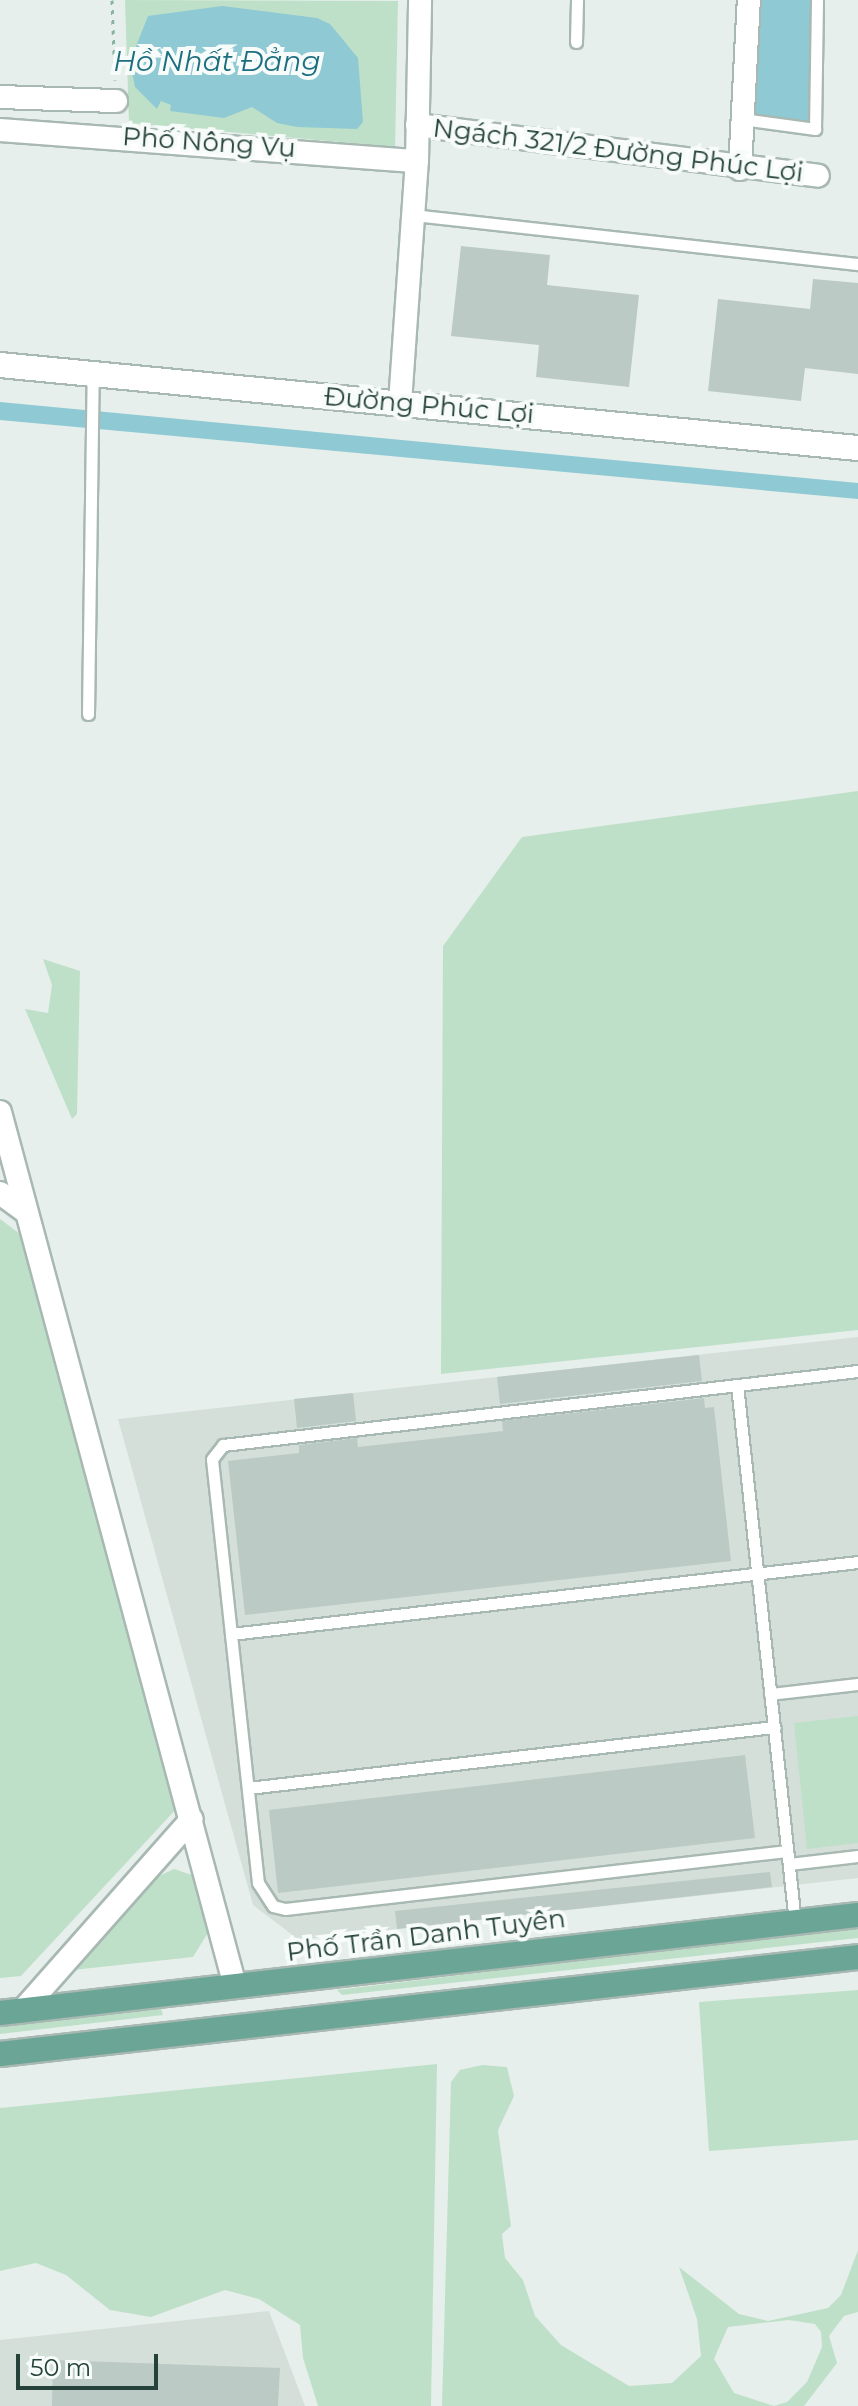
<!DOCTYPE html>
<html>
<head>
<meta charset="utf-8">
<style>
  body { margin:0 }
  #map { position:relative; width:858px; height:2406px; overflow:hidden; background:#e6efeb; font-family:Montserrat,sans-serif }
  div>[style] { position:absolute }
  .built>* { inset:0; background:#d4dfda }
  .green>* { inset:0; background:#bfe0c8 }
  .water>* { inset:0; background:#8ec9d4 }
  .building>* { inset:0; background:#bbcac4 }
  .path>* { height:3px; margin-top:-1.5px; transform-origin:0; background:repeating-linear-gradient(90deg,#86b3a5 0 4px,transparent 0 10px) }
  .roads { filter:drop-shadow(2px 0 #a8b8b2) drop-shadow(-2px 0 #a8b8b2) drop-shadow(0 2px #a8b8b2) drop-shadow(0 -2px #a8b8b2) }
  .lane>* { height:11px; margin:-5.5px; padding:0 5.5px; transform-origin:5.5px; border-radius:5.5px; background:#fff }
  .street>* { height:22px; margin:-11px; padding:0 11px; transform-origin:11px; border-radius:11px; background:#fff }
  .secondary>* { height:24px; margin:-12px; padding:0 12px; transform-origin:12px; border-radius:12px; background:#fff }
  .primary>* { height:24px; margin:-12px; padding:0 12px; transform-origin:12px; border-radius:12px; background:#6aa596 }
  span { translate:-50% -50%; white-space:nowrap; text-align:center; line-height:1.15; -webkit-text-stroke:8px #f7fbf9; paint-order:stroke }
  .street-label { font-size:26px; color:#24423a }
  .water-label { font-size:28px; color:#1c6f80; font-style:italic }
  .scale { position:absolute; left:16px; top:2354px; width:142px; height:36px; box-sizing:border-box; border:4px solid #24423a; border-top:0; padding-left:10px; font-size:24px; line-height:28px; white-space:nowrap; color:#24423a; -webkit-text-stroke:6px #f7fbf9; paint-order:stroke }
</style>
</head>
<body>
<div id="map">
  <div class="built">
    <i style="clip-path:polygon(858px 1337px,858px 1878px,299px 1940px,253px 1905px,118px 1419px)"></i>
    <i style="clip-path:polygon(269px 2311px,305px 2406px,0 2406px,0 2340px)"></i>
  </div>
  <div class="green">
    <i style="clip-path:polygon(125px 0,398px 1px,395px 147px,129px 123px)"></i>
    <i style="clip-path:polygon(858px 791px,858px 1330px,441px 1374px,443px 946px,522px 837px)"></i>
    <i style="clip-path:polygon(43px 959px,80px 971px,77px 1114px,72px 1119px,25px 1009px,48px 1013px,52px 985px)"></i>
    <i style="clip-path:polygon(0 1219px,20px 1234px,179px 1806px,21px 1976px,0 1978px)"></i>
    <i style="clip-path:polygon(858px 1716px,858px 1843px,807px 1849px,794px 1723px)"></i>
    <i style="clip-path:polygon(174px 1869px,195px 1876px,209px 1931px,193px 1957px,73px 1970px,157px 1877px)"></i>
    <i style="clip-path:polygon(858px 1927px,858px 1938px,342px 1995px,337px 1990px)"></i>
    <i style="clip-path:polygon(858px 1990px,858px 2140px,709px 2151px,699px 2002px)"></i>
    <i style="clip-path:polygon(161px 2008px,163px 2015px,0 2034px,0 2026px)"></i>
    <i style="clip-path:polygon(437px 2064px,431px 2406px,318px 2406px,303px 2358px,300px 2325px,259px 2299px,225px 2290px,151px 2317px,110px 2310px,66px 2275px,36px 2263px,0 2271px,0 2108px)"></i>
    <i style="clip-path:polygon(evenodd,482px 2065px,507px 2067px,514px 2096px,498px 2130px,511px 2226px,502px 2234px,505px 2258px,523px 2280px,535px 2316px,561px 2345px,629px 2386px,672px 2383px,701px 2356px,697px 2319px,679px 2267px,739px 2314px,768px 2321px,828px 2308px,841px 2295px,858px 2250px,858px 2312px,844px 2316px,829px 2336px,837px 2363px,804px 2406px,442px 2406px,451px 2082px,460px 2070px,482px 2065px,789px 2320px,815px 2324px,821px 2332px,822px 2347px,807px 2382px,787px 2402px,774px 2406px,734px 2393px,714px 2359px,728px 2327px,789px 2320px)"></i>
  </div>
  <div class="water">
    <i style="clip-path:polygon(758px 0,813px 0,808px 124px,754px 117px)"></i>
    <i style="clip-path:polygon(222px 6px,317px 18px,330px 24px,358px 58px,363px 122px,357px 129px,297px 127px,277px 123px,252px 107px,224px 118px,170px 111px,171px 105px,161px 101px,157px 109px,135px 87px,132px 72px,131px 59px,148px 16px)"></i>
    <i style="clip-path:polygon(0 402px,858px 483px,858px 499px,0 420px)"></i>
  </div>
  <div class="building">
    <i style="clip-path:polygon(461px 246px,550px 255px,547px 285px,639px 295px,629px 387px,536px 377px,539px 345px,451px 336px)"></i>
    <i style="clip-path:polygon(813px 279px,858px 283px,858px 374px,805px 368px,801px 401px,708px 391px,718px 299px,810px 309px)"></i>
    <i style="clip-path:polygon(699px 1355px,702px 1381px,500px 1404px,497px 1377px)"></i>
    <i style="clip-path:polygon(353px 1393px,356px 1421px,297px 1428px,294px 1399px)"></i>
    <i style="clip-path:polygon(704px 1398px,705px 1408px,714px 1407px,731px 1561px,245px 1615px,228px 1461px,299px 1453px,299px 1445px,357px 1438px,358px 1447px,503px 1431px,502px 1421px)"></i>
    <i style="clip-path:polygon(745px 1755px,755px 1838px,278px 1893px,269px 1810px)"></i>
    <i style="clip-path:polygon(770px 1872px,772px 1887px,397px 1929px,395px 1911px)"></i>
    <i style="clip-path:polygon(53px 2360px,280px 2368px,278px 2406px,52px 2406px)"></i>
  </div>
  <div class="path">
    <i style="left:112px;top:0;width:80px;rotate:87.9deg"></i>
  </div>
  <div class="roads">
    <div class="lane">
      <i style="left:576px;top:42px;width:42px;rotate:-88.6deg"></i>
      <i style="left:742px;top:119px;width:74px;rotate:7.8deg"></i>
      <i style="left:815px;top:129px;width:129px;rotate:-89.1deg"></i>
      <i style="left:413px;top:215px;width:448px;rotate:6.3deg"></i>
      <i style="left:88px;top:714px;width:340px;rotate:-89.2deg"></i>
      <i style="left:737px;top:1385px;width:540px;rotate:83.84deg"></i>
      <i style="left:231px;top:1634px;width:631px;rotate:-6.55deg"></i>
      <i style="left:770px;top:1694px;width:89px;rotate:-6.5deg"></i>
      <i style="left:248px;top:1788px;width:530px;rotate:-6.62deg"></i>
      <i style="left:787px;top:1851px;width:505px;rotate:173.41deg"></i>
      <i style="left:285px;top:1909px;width:12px;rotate:-166deg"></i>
      <i style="left:273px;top:1906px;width:27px;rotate:-123deg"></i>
      <i style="left:258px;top:1883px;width:426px;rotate:-96.2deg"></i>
      <i style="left:212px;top:1459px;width:18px;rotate:-52deg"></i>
      <i style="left:223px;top:1445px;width:639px;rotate:-6.65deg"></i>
      <i style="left:789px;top:1864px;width:69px;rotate:-6.6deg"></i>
    </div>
    <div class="street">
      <i style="left:0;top:97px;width:116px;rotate:2deg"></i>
      <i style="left:417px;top:125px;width:404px;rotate:7.2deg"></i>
      <i style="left:0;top:130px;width:418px;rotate:4.3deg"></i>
      <i style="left:740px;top:169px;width:169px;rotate:-87deg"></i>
      <i style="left:400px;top:403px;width:243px;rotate:-86deg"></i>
      <i style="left:417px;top:161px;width:161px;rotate:-88.9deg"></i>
      <i style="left:0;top:1112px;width:905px;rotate:74.95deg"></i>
      <i style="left:0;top:1193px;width:32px;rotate:36deg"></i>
      <i style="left:22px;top:2011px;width:256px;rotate:-48.5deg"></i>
    </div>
    <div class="secondary">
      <i style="left:0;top:365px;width:862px;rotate:5.53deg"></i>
    </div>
    <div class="primary">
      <i style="left:0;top:2013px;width:864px;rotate:-6.52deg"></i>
      <i style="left:0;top:2054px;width:863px;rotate:-6.45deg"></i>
    </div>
  </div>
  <div class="street-label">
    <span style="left:209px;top:143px;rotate:4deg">Phố Nông Vụ</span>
    <span style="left:618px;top:151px;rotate:7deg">Ngách 321/2 Đường Phúc Lợi</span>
    <span style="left:429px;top:406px;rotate:5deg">Đường Phúc Lợi</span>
    <span style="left:426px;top:1936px;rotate:-7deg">Phố Trần Danh Tuyên</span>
  </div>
  <div class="water-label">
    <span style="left:217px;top:61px">Hồ Nhất Đẳng</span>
  </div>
  <div class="scale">50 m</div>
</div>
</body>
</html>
